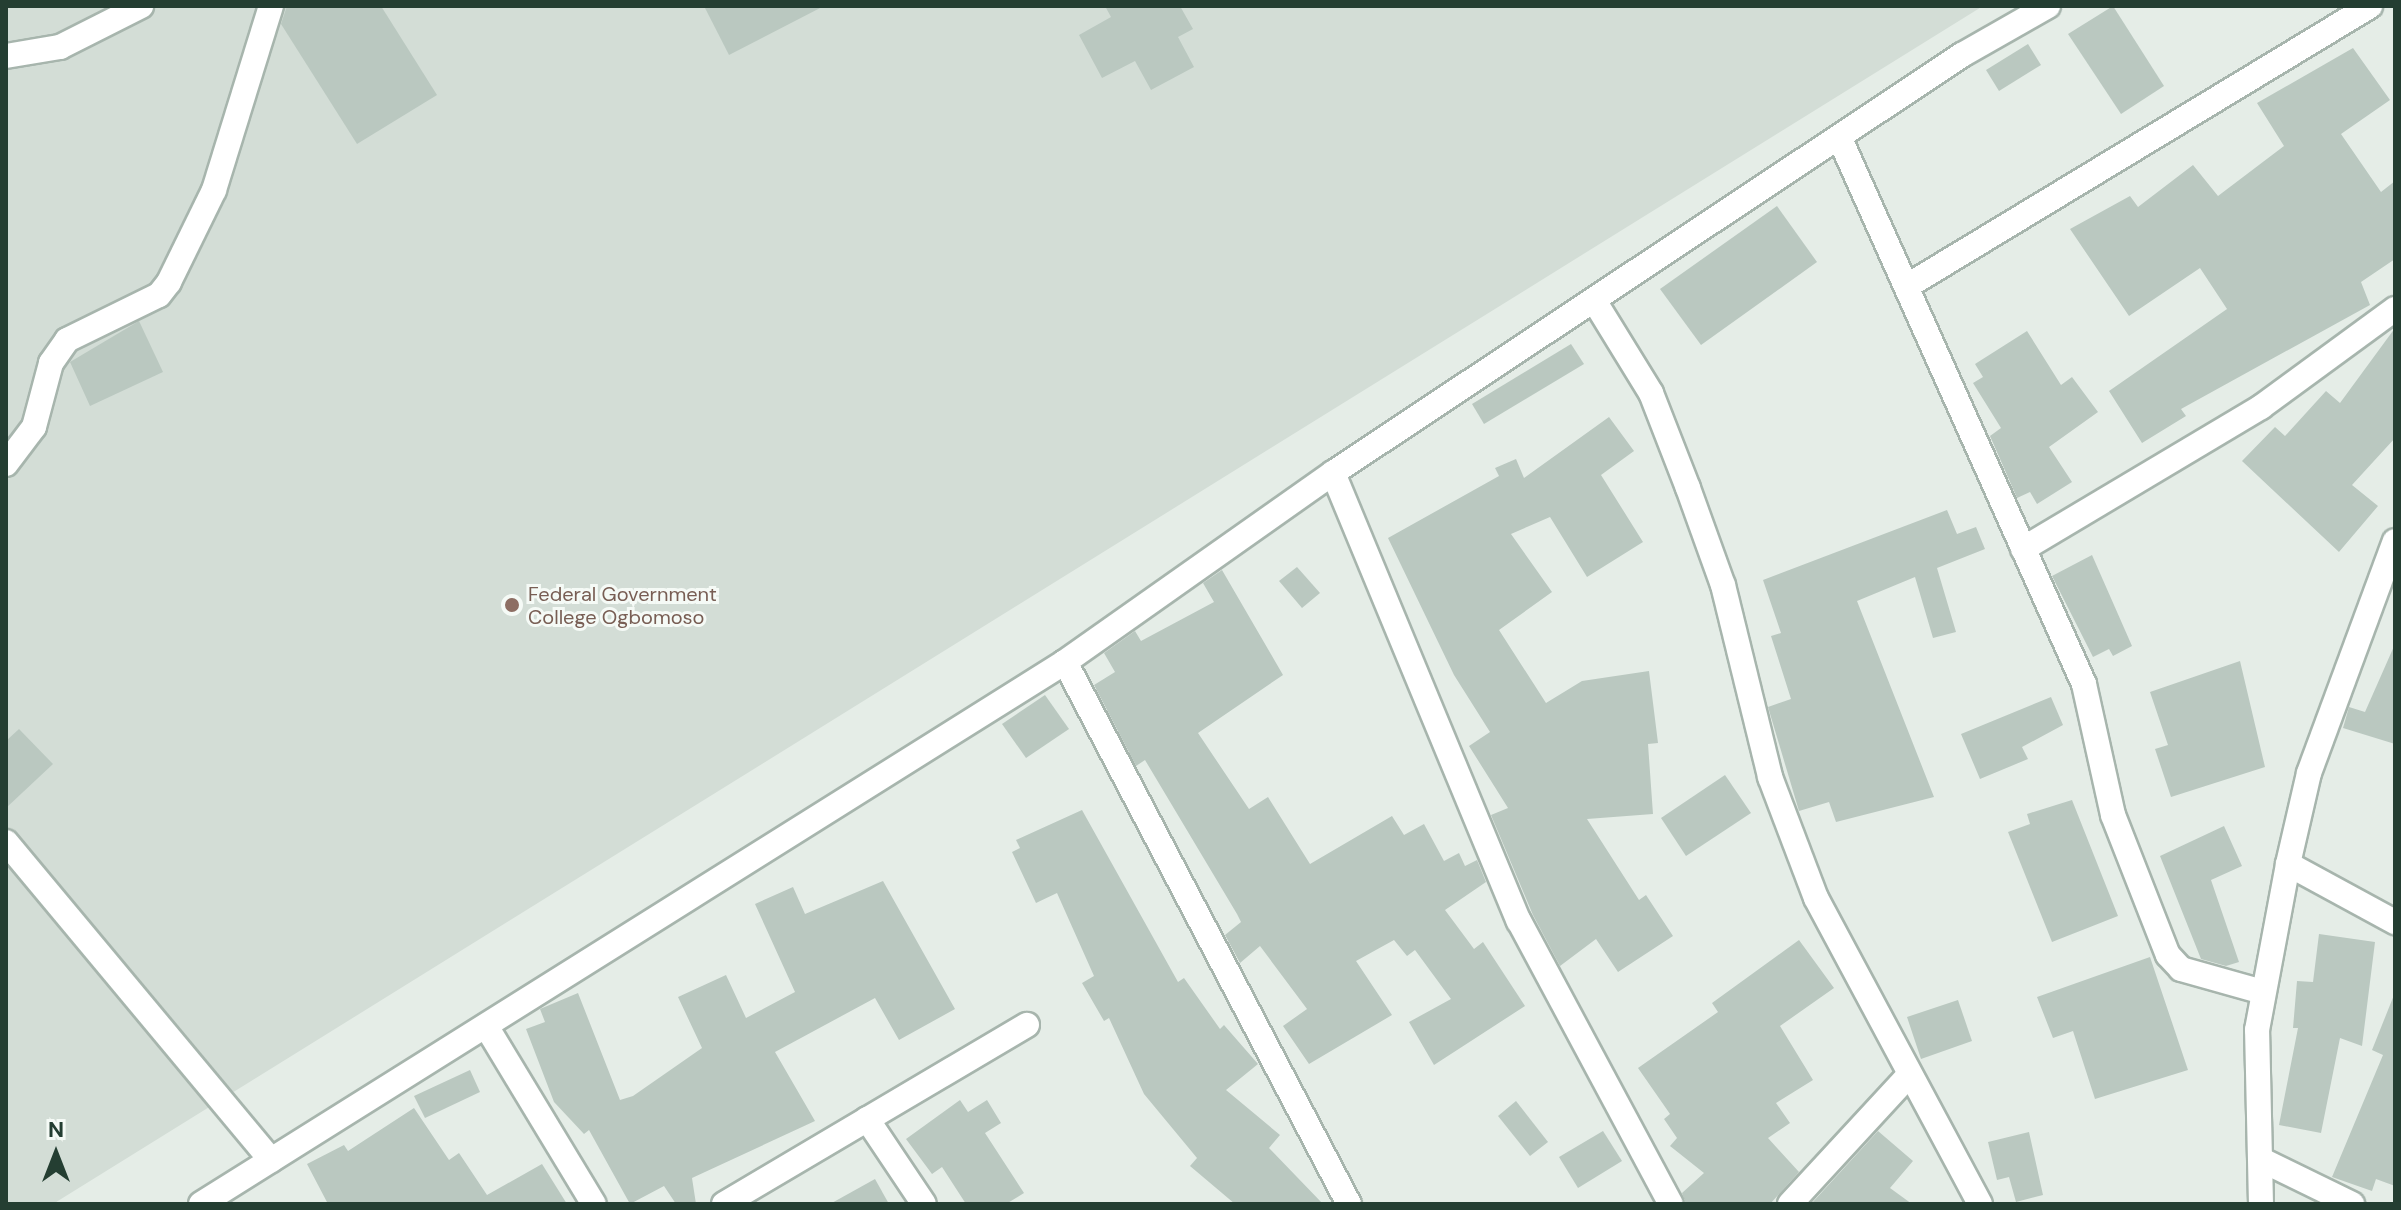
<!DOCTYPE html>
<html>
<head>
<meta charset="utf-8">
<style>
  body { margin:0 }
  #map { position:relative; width:2401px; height:1210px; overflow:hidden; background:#e5ede7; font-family:"DM Sans",sans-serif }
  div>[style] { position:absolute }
  .built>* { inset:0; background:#d3ddd6 }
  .building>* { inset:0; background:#bac8c0 }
  .roads { filter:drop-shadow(2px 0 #a7b5ad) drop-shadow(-2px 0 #a7b5ad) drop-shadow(0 2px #a7b5ad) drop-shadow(0 -2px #a7b5ad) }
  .street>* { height:24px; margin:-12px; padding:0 12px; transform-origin:12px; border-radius:12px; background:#fff }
  .dots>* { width:22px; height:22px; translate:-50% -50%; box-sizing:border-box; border:4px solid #f5faf6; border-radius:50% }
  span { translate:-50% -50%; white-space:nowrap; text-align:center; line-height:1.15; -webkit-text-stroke:6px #f5faf6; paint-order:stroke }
  .education-label { font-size:20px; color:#785e54 }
  .left { translate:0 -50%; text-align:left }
  .frame { position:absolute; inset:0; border:8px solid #243e32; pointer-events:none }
  .north { position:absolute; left:16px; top:1114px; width:80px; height:80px; -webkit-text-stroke:6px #f5faf6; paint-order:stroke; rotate:0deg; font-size:22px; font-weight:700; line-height:32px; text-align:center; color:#243e32 }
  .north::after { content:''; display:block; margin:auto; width:28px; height:36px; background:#243e32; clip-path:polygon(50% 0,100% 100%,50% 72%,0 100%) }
</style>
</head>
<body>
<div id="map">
  <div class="built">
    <i style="clip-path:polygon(6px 6px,1983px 6px,53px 1204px,6px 1204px)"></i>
  </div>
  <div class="building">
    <i style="clip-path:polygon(381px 6px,437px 95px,357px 144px,281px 24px,287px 6px)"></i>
    <i style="clip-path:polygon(704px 6px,824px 6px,729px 55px)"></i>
    <i style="clip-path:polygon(1105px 6px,1180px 6px,1193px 29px,1178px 37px,1194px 67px,1151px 90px,1135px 61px,1102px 78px,1079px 35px,1111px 17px)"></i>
    <i style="clip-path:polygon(2113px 6px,2164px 86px,2121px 114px,2068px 34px)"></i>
    <i style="clip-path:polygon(2028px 44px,2041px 65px,1999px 91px,1986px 70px)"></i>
    <i style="clip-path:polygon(2353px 48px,2390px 100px,2341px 134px,2381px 192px,2395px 181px,2395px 259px,2361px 282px,2370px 305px,2181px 409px,2186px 416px,2142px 443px,2109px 391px,2227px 309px,2200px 268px,2129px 316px,2070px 229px,2130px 196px,2138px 207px,2193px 165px,2218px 196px,2284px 146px,2257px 103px)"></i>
    <i style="clip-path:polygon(1777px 206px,1817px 262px,1701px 345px,1660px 289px)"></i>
    <i style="clip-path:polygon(139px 321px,163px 372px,90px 406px,70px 362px)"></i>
    <i style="clip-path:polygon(2395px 328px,2395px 438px,2352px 485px,2378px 506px,2339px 552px,2242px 461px,2275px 427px,2285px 436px,2326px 391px,2340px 403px)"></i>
    <i style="clip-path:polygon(2027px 331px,2061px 385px,2072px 377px,2098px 412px,2049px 447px,2072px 482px,2037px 504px,2030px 492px,2017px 498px,1990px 436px,2001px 428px,1973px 383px,1983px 377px,1975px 364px)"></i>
    <i style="clip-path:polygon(1571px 344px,1584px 364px,1484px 424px,1472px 404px)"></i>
    <i style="clip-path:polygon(1609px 417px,1634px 451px,1601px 475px,1643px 542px,1587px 577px,1550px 517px,1511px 534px,1552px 592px,1499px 630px,1546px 703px,1582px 681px,1649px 671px,1658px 743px,1648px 744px,1653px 814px,1587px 819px,1639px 900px,1646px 895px,1673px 936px,1618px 972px,1596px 939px,1560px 966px,1533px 915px,1491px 815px,1508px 808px,1469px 746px,1490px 732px,1454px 675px,1388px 538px,1499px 476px,1495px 468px,1516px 459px,1524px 478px)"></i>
    <i style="clip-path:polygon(1947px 510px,1957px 534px,1976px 527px,1985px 549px,1937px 568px,1956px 632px,1933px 638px,1915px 577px,1857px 601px,1934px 797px,1836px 822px,1829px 802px,1799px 811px,1768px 707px,1791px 699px,1771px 636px,1781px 633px,1763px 580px)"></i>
    <i style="clip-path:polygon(2092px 555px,2132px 646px,2113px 656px,2109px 649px,2093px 657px,2052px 576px)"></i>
    <i style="clip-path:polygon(1297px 567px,1320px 593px,1302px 608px,1279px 581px)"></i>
    <i style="clip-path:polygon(1222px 570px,1283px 675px,1198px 733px,1249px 809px,1268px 797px,1310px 864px,1392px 816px,1404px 835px,1424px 824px,1444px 861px,1459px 853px,1465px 866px,1477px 860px,1486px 882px,1445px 910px,1474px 949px,1483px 942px,1525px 1006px,1434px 1065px,1409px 1022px,1451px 999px,1415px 950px,1407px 956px,1394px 940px,1356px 961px,1392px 1015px,1309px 1064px,1283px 1026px,1307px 1009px,1260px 946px,1240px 963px,1225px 935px,1241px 922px,1237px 914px,1145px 760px,1136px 766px,1094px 685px,1115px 672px,1104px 653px,1135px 631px,1141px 641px,1214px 602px,1203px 583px)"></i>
    <i style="clip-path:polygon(2395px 644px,2395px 744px,2343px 728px,2349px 707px,2365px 712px)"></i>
    <i style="clip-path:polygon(2240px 661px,2265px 767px,2171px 797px,2155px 749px,2168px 745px,2150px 692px)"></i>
    <i style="clip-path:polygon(1045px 695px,1069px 729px,1026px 758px,1002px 724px)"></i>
    <i style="clip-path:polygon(2051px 697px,2063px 725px,2022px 747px,2028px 759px,1980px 779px,1961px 734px)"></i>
    <i style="clip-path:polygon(19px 729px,53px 764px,6px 808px,6px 741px)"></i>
    <i style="clip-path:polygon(1725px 775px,1751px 813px,1686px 856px,1661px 818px)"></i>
    <i style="clip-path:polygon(2072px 800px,2118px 916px,2052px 942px,2008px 832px,2030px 824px,2027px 814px)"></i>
    <i style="clip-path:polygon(1082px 810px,1178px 982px,1184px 978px,1220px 1029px,1224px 1025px,1258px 1064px,1226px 1090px,1280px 1135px,1269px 1148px,1323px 1204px,1235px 1204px,1190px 1166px,1197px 1158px,1144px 1094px,1109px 1018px,1104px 1021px,1082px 983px,1094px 976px,1057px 893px,1036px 903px,1012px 852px,1020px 848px,1016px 840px)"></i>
    <i style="clip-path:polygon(2224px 826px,2242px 866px,2211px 880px,2239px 962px,2226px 966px,2201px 959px,2160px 856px)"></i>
    <i style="clip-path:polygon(883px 881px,955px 1009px,899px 1040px,875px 998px,775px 1052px,815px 1121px,692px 1178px,696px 1204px,676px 1204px,664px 1186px,630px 1204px,589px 1130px,584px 1134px,554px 1102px,526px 1029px,545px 1022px,540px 1009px,578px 993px,620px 1100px,633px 1096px,702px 1048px,678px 997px,726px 975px,746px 1018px,795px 992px,755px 904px,793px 887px,805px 914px)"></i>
    <i style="clip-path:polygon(2319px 934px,2375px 942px,2362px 1046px,2340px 1038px,2321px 1133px,2279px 1125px,2298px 1028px,2293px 1028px,2297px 981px,2313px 982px)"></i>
    <i style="clip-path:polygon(1799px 940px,1834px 988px,1780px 1026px,1813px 1080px,1776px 1103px,1790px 1123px,1768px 1138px,1799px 1172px,1770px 1204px,1686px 1204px,1682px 1193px,1704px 1173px,1670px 1146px,1677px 1138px,1664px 1119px,1670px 1114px,1638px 1068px,1718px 1012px,1712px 1003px)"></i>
    <i style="clip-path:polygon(2150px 957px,2188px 1070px,2095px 1099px,2073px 1031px,2053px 1038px,2037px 997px)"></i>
    <i style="clip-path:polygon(2394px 995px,2395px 1186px,2376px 1179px,2372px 1191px,2332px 1177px,2383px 1055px,2372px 1050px)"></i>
    <i style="clip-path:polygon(1958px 1000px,1972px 1041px,1921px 1059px,1907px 1017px)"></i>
    <i style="clip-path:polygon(470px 1070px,480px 1092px,425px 1118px,414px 1096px)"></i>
    <i style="clip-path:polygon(960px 1100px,968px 1112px,987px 1100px,1001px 1123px,985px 1133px,1024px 1193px,1006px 1204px,966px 1204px,942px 1167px,932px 1174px,906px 1139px)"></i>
    <i style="clip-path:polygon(1516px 1101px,1548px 1142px,1530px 1156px,1498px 1116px)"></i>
    <i style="clip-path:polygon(414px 1108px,449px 1160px,459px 1153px,487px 1195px,542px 1164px,567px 1204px,328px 1204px,307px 1164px,344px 1145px,348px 1151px)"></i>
    <i style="clip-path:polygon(1603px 1131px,1622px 1161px,1578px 1188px,1559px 1157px)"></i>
    <i style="clip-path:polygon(1878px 1131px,1913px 1161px,1890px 1188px,1912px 1204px,1811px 1204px)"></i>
    <i style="clip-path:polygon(2029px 1132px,2043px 1195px,2016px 1202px,2009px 1177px,1997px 1180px,1988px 1142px)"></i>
    <i style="clip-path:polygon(875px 1179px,889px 1204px,830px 1204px)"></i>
  </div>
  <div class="roads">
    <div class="street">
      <i style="left:6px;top:56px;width:55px;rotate:-9.5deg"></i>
      <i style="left:60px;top:47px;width:91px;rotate:-26.8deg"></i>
      <i style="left:1840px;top:139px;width:597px;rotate:65.88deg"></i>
      <i style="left:2084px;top:684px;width:134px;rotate:77.5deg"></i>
      <i style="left:2113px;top:815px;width:150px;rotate:68.6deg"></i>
      <i style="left:2168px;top:955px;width:19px;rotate:47deg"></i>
      <i style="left:2181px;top:969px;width:85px;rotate:15.7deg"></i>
      <i style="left:1909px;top:285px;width:539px;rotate:-31.18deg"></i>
      <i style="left:1595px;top:302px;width:107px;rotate:58.4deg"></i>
      <i style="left:1651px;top:393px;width:102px;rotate:68.7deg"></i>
      <i style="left:1688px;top:488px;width:103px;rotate:70.2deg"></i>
      <i style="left:1723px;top:585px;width:198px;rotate:76.2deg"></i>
      <i style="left:1770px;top:777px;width:129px;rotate:69.2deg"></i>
      <i style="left:1816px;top:898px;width:347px;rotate:61.8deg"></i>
      <i style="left:6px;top:464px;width:46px;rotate:-52.9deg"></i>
      <i style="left:34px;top:427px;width:66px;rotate:-75.1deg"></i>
      <i style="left:51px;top:363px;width:28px;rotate:-55deg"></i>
      <i style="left:67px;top:340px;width:102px;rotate:-26.1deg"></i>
      <i style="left:159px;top:295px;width:16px;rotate:-52deg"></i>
      <i style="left:169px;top:282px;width:102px;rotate:-63.9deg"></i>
      <i style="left:214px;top:190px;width:193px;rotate:-72.8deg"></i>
      <i style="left:1333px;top:473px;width:485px;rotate:67.5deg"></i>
      <i style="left:1519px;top:921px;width:321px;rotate:61.8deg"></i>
      <i style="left:2023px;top:549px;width:277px;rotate:-30.8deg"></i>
      <i style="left:2261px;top:407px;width:166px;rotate:-36.2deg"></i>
      <i style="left:1065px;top:662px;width:612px;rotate:62.35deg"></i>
      <i style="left:6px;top:842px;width:414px;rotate:50.2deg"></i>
      <i style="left:2288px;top:864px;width:122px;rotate:28.5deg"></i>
      <i style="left:486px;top:1026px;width:208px;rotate:58.8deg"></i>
      <i style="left:867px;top:1119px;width:102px;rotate:56.2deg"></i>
      <i style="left:2264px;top:1161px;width:98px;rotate:26deg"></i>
      <i style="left:201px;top:1204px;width:1020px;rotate:-32.1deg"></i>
      <i style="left:1065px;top:662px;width:328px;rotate:-35.2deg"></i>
      <i style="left:1333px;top:473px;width:755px;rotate:-33.61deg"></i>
      <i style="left:1962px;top:55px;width:99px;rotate:-29.7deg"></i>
      <i style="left:724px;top:1204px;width:352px;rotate:-30.6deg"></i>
      <i style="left:1790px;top:1204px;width:174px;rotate:-47.3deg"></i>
      <i style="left:2261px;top:1204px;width:174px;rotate:-91.3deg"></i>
      <i style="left:2257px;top:1030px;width:169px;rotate:-79.4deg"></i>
      <i style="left:2288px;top:864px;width:93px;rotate:-77deg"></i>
      <i style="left:2309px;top:773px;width:247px;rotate:-69.7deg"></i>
    </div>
  </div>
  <div class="dots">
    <i style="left:512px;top:605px;background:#8d6e63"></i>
  </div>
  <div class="education-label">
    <span class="left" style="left:528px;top:606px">Federal Government<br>College Ogbomoso</span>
  </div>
  <div class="frame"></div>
  <div class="north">N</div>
</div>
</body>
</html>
